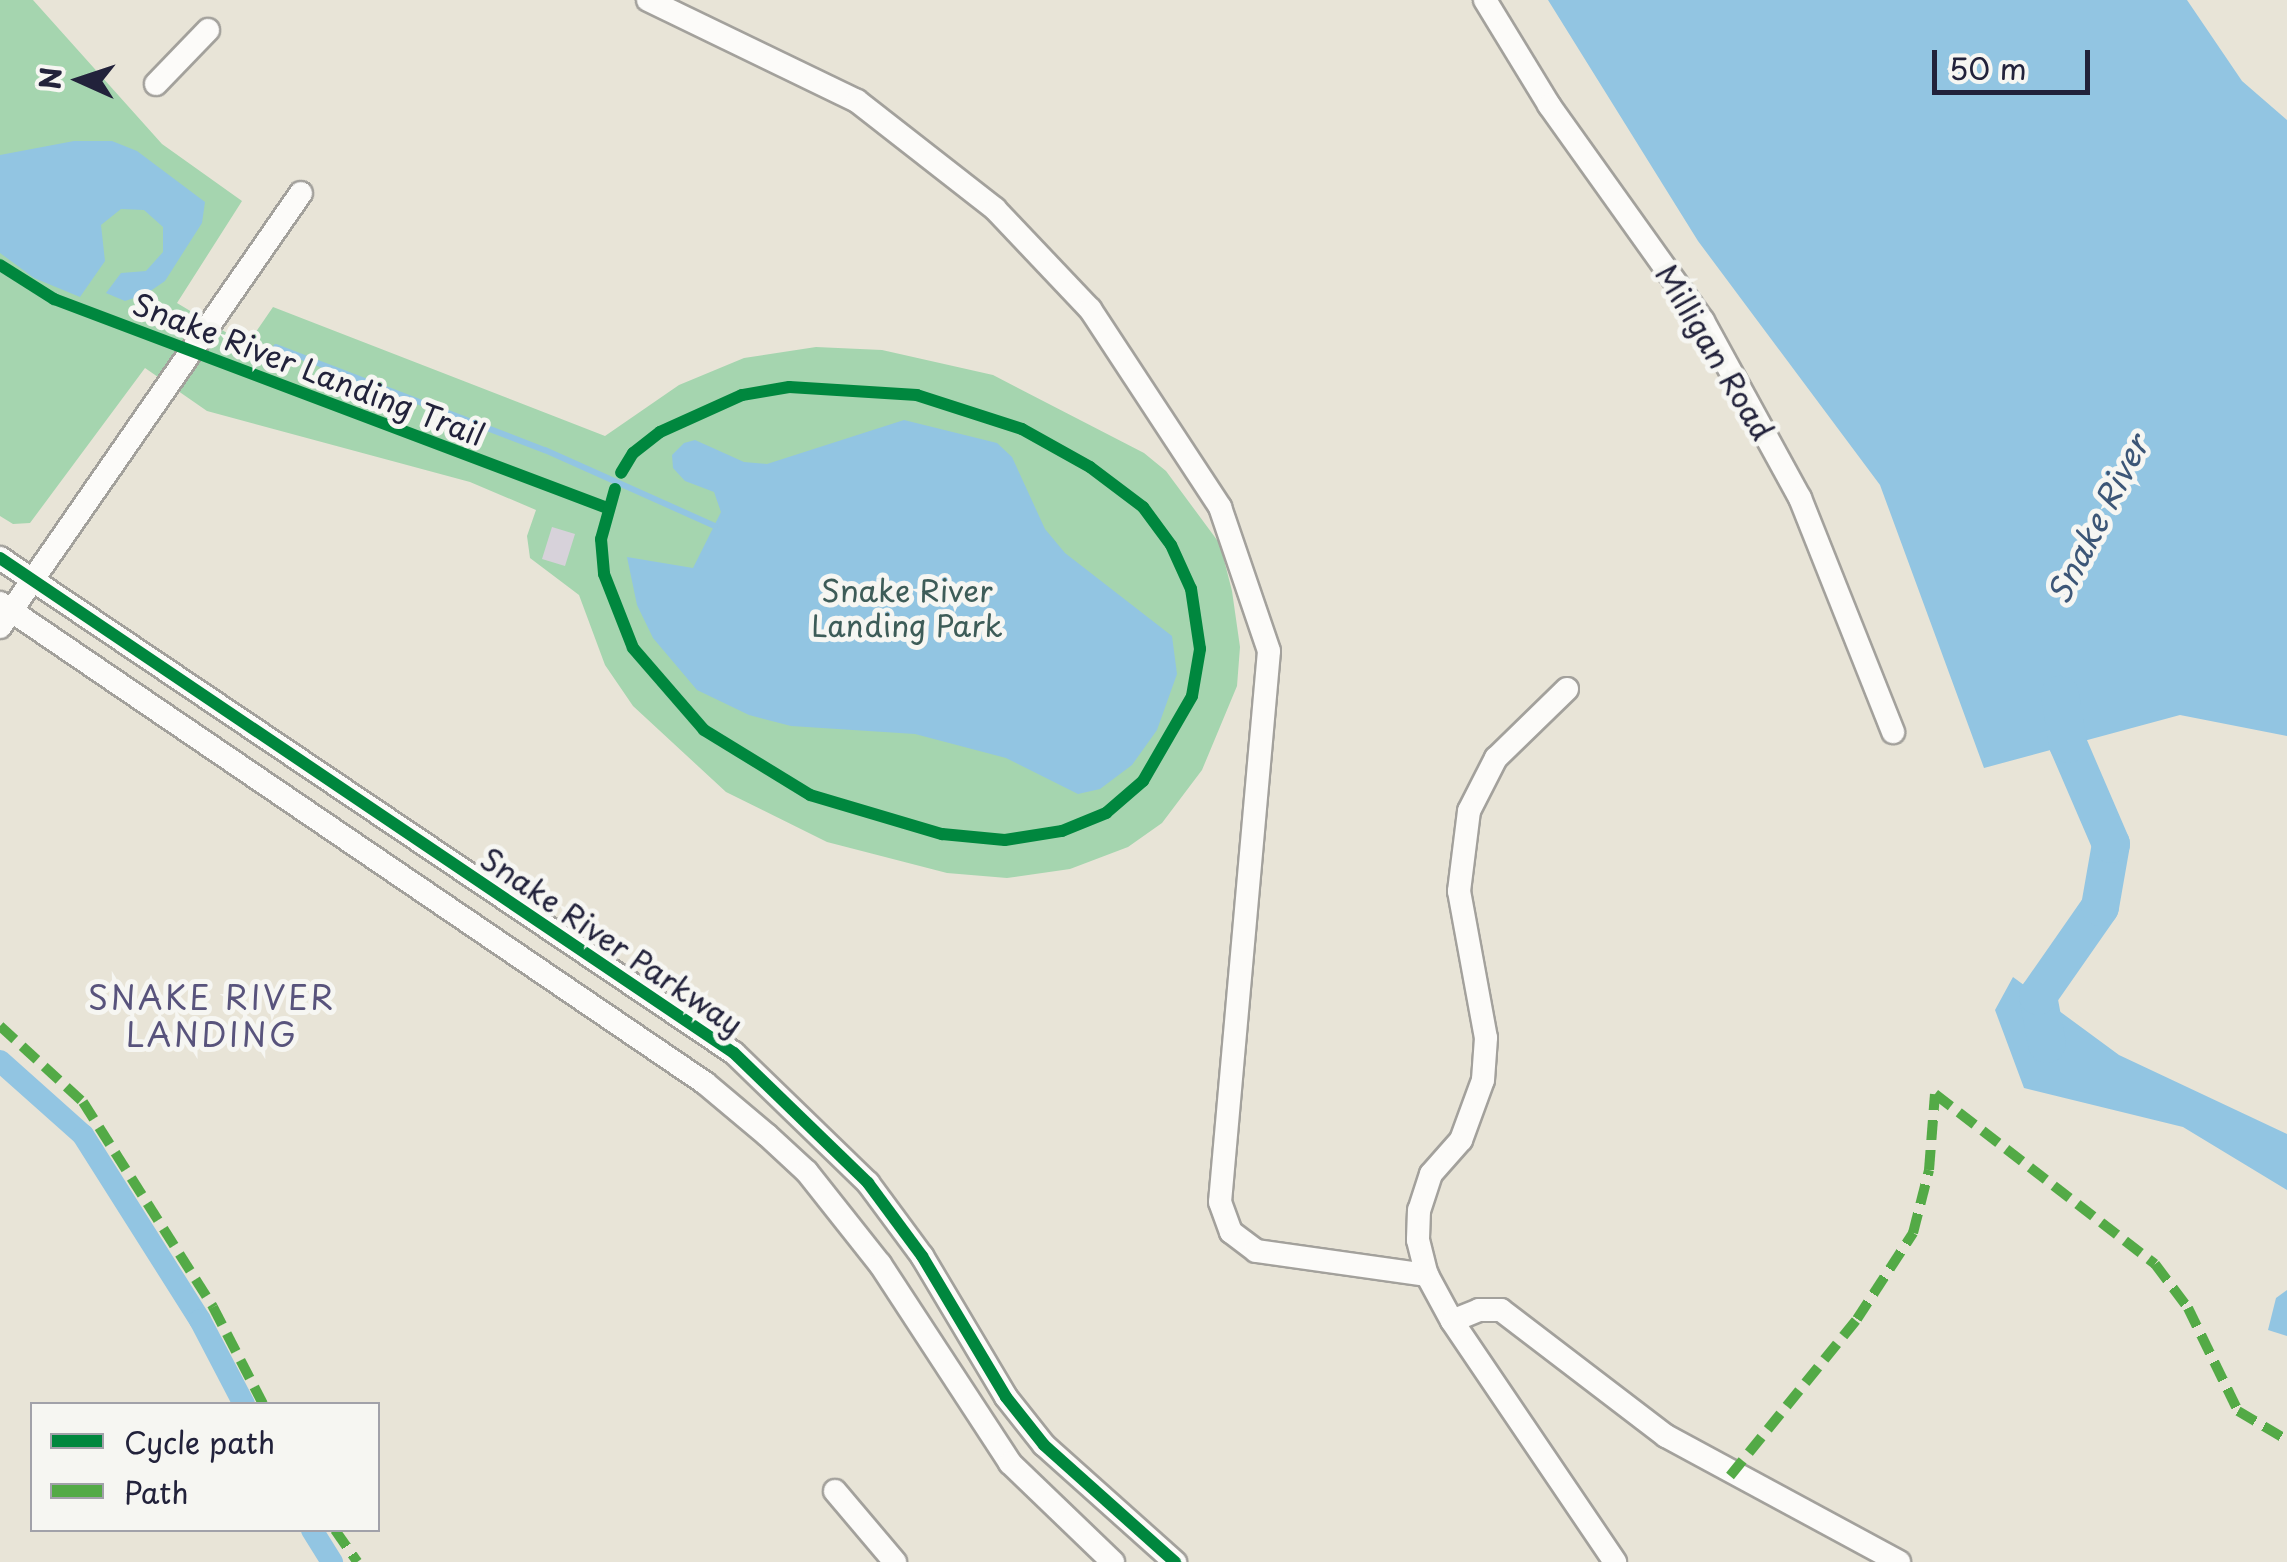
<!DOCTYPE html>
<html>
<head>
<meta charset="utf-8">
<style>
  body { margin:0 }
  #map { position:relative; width:2287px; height:1562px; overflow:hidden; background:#e8e4d7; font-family:"Playpen Sans",sans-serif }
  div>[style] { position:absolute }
  .green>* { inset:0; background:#a5d5af }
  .water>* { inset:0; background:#92c5e2 }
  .stream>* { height:6px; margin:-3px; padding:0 3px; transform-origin:3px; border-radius:3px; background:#92c5e2 }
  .canal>* { height:22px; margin:-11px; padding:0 11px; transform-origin:11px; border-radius:11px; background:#92c5e2 }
  .river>* { height:38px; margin:-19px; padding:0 19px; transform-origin:19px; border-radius:19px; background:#92c5e2 }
  .building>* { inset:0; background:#d7d2da }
  .roads { filter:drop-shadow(2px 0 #a3a19c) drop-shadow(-2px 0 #a3a19c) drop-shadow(0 2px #a3a19c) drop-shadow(0 -2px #a3a19c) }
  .minor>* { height:22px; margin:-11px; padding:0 11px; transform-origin:11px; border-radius:11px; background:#fcfbf9 }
  .quiet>* { height:10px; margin-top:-5px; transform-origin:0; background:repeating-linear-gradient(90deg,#53aa46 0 20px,transparent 0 30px) }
  .cycleway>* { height:12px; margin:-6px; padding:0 6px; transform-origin:6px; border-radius:6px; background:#00873e }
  span { translate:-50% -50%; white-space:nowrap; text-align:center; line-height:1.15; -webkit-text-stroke:10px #f6f6f2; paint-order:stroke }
  .street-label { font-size:30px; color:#22223b }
  .park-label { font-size:30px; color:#3d5c58 }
  .water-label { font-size:32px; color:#3c5677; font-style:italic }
  .neighbourhood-label { font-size:32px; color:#58537c; letter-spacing:2.5px }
  .legend { position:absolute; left:30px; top:1402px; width:350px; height:130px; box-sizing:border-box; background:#f6f6f2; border:2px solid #a1a1a9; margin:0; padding:12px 18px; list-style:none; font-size:30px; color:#22223b }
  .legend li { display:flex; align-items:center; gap:20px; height:50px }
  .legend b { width:50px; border:2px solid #a1a1a9 }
  .north { position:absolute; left:30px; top:30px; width:100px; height:100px; -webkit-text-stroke:8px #f6f6f2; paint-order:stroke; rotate:273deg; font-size:28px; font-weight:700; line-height:40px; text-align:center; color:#22223b }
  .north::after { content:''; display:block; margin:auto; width:35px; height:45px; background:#22223b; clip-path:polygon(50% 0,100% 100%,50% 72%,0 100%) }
  .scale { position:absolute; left:1932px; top:50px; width:158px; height:45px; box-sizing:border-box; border:5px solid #22223b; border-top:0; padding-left:12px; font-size:30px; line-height:35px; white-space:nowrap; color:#22223b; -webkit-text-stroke:8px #f6f6f2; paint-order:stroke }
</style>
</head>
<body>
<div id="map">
  <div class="green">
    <i style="clip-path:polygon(0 0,33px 0,162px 144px,242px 201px,177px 303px,247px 345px,273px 307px,605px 436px,679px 385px,744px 358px,816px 347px,882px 350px,993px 375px,1144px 453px,1166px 471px,1220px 544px,1232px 591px,1240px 647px,1237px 686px,1202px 770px,1162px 823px,1128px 847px,1070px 869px,1007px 878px,947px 873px,827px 842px,726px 792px,633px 706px,605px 665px,579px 595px,530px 558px,527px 536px,536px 510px,470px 482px,207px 411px,145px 368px,30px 523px,13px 524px,0 516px)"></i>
  </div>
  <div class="water">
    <i style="clip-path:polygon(1548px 0,2187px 0,2242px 81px,2287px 120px,2287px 736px,2180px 715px,1984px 768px,1880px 485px,1698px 241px)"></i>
    <i style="clip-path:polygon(74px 141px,112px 141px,137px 151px,205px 202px,202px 223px,165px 281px,146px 294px,125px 301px,106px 293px,121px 273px,146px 271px,163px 252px,163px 227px,144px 210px,121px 209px,101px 225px,105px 261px,80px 297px,34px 278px,0 253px,0 155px)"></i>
    <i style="clip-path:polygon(904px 420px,997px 443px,1012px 457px,1045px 529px,1065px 553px,1172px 636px,1177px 674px,1157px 730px,1132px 765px,1100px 789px,1078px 794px,1006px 758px,915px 734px,791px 726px,749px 715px,697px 690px,653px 638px,637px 605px,627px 557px,693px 568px,721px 512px,714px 492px,685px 481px,673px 468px,672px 455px,684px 443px,695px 440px,744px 462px,767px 464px)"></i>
    <i style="clip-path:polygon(2013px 977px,2119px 1055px,2287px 1134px,2287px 1190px,2183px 1127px,2024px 1088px,1995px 1010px)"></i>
    <i style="clip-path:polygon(2287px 1290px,2287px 1336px,2268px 1330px,2276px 1298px)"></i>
  </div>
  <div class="stream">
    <i style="left:276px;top:347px;width:288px;rotate:21deg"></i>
    <i style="left:545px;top:450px;width:186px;rotate:24.1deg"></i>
  </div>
  <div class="canal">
    <i style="left:0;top:1061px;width:111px;rotate:41.7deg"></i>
    <i style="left:83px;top:1135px;width:219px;rotate:57.7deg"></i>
    <i style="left:200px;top:1320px;width:95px;rotate:62.4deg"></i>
    <i style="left:312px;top:1530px;width:38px;rotate:58deg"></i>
  </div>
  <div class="river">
    <i style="left:2047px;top:1044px;width:49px;rotate:-100.6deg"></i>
    <i style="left:2038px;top:996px;width:108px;rotate:-55.1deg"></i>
    <i style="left:2100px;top:907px;width:64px;rotate:-80.1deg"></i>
    <i style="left:2111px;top:844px;width:109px;rotate:-113.3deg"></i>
    <i style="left:2068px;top:744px;width:50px;rotate:-99.3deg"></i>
  </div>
  <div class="building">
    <i style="clip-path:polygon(552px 527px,575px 534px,565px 566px,542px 559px)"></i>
  </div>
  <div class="roads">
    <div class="minor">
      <i style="left:648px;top:0;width:232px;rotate:25.8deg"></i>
      <i style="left:857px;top:101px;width:175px;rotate:38deg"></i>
      <i style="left:995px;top:209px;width:138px;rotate:46.5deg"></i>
      <i style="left:1090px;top:309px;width:237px;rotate:56.7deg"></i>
      <i style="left:1220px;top:507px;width:152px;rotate:71.2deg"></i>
      <i style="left:1269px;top:651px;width:553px;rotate:95.08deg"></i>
      <i style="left:1220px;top:1202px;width:32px;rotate:70deg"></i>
      <i style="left:1231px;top:1232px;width:31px;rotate:37deg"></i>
      <i style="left:1256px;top:1251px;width:173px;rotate:8deg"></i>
      <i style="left:1485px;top:0;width:123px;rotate:58.6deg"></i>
      <i style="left:1549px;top:105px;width:265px;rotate:54.5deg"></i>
      <i style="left:1703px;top:321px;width:202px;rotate:61.3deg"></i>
      <i style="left:1800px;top:498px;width:252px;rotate:68.3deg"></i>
      <i style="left:156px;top:84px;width:75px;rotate:-46.1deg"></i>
      <i style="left:0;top:558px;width:885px;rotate:34deg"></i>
      <i style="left:734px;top:1053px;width:187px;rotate:44.1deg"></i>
      <i style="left:868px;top:1183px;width:91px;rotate:53.5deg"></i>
      <i style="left:922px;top:1256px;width:164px;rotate:59.2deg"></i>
      <i style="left:1006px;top:1397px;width:61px;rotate:51.6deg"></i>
      <i style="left:1044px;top:1445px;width:176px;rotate:41.8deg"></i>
      <i style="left:0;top:603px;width:853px;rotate:34.25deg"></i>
      <i style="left:705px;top:1083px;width:81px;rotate:40deg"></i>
      <i style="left:767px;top:1135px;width:54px;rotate:42.8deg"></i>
      <i style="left:807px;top:1172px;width:117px;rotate:51.6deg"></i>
      <i style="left:880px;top:1264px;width:238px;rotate:56.8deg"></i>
      <i style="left:1010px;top:1463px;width:143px;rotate:43.9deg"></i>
      <i style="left:0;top:627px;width:528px;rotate:-55.26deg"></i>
      <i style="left:1567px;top:689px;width:99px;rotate:135.8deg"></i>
      <i style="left:1496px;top:758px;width:59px;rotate:117deg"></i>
      <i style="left:1469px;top:811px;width:81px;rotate:97.1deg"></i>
      <i style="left:1459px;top:891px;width:149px;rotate:79.6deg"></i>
      <i style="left:1486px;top:1038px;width:42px;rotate:94.1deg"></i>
      <i style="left:1483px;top:1080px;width:64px;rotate:110.1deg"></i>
      <i style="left:1461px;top:1140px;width:45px;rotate:131.4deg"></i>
      <i style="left:1431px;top:1174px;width:38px;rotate:108deg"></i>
      <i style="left:1419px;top:1210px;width:30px;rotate:92deg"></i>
      <i style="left:1418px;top:1240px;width:36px;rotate:76deg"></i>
      <i style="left:1427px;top:1275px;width:52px;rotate:61.5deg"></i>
      <i style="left:1452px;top:1321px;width:291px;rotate:55.9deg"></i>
      <i style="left:1452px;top:1321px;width:29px;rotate:-22deg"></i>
      <i style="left:1479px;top:1310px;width:22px"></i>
      <i style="left:1501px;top:1310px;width:208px;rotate:37.4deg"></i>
      <i style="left:1666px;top:1436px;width:265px;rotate:28.4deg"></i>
      <i style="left:835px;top:1491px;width:93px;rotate:49.8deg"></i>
    </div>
  </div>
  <div class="quiet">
    <i style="left:0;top:1026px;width:113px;rotate:42.5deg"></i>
    <i style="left:83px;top:1102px;width:243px;rotate:57.6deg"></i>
    <i style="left:213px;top:1307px;width:109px;rotate:62.7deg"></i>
    <i style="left:1730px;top:1476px;width:202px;rotate:-51deg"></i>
    <i style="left:1857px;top:1319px;width:103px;rotate:-56.9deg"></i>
    <i style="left:1913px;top:1233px;width:65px;rotate:-75.7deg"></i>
    <i style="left:1929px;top:1170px;width:76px;rotate:-85.5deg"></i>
    <i style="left:1935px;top:1094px;width:278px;rotate:37.7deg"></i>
    <i style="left:2155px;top:1264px;width:55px;rotate:53.1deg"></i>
    <i style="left:2188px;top:1308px;width:114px;rotate:64.1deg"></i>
    <i style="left:2238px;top:1411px;width:57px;rotate:30.6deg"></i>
    <i style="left:335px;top:1530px;width:39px;rotate:55deg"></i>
  </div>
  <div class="cycleway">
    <i style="left:0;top:265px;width:64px;rotate:32.2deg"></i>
    <i style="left:54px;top:299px;width:591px;rotate:20.7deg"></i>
    <i style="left:615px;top:489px;width:52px;rotate:105.6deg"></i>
    <i style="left:601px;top:539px;width:35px;rotate:85deg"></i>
    <i style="left:604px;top:574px;width:79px;rotate:68.6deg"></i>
    <i style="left:633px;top:648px;width:108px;rotate:49.1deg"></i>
    <i style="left:704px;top:730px;width:124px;rotate:31.5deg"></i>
    <i style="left:810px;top:795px;width:138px;rotate:16.5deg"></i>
    <i style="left:942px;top:834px;width:63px;rotate:5.4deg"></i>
    <i style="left:1005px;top:840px;width:58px;rotate:-9deg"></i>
    <i style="left:1062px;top:831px;width:48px;rotate:-22.2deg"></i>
    <i style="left:1106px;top:813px;width:49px;rotate:-40.9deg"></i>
    <i style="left:1143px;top:781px;width:98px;rotate:-60deg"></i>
    <i style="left:1192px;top:696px;width:48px;rotate:-80.3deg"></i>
    <i style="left:1200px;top:649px;width:61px;rotate:-98.5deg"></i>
    <i style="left:1191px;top:589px;width:48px;rotate:-114.4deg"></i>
    <i style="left:1171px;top:545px;width:47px;rotate:-126.4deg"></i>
    <i style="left:1143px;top:507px;width:66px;rotate:-143deg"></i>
    <i style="left:1090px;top:467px;width:78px;rotate:-150.8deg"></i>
    <i style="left:1022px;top:429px;width:110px;rotate:-162.1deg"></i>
    <i style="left:917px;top:395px;width:128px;rotate:-176.4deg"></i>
    <i style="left:789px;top:387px;width:48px;rotate:170.3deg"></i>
    <i style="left:742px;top:395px;width:90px;rotate:155.7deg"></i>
    <i style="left:660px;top:432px;width:34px;rotate:142deg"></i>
    <i style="left:633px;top:453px;width:23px;rotate:121deg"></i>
    <i style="left:0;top:558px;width:885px;rotate:34deg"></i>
    <i style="left:734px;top:1053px;width:187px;rotate:44.1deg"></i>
    <i style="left:868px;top:1183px;width:91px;rotate:53.5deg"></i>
    <i style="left:922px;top:1256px;width:164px;rotate:59.2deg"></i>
    <i style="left:1006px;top:1397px;width:61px;rotate:51.6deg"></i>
    <i style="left:1044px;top:1445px;width:176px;rotate:41.8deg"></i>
  </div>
  <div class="street-label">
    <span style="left:1715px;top:352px;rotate:59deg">Milligan Road</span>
    <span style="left:309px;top:369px;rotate:21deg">Snake River Landing Trail</span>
    <span style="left:612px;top:941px;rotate:34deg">Snake River Parkway</span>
  </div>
  <div class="park-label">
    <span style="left:907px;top:607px">Snake River<br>Landing Park</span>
  </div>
  <div class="water-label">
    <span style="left:2097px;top:519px;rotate:-63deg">Snake River</span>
  </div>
  <div class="neighbourhood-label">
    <span style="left:212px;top:1016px">SNAKE RIVER<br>LANDING</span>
  </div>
  <ul class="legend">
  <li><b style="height:12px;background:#00873e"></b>Cycle path</li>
  <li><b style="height:12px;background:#53aa46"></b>Path</li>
  </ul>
  <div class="north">N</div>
  <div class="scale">50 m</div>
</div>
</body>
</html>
